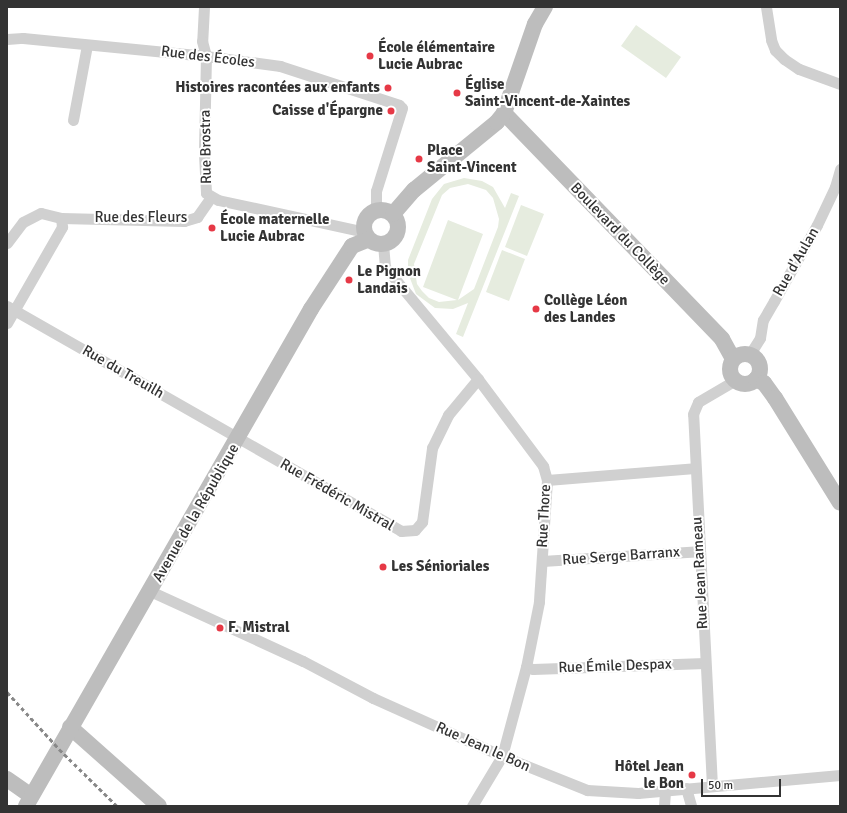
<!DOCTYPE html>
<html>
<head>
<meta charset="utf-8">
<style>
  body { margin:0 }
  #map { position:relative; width:847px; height:813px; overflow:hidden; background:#fff; font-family:Signika,sans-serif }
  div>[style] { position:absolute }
  .green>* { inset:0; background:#e6ecdf }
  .street>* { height:11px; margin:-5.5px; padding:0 5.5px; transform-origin:5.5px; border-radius:5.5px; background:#d0d0d0 }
  .secondary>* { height:16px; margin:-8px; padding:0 8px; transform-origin:8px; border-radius:8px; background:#bdbdbd }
  .secondary>.ring { margin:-8px; padding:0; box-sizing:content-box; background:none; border:16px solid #bdbdbd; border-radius:50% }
  .rail>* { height:3px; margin-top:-1.5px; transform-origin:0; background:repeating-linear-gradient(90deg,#888 0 4px,transparent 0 7px) }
  .dots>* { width:11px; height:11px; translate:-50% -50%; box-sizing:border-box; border:2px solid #fff; border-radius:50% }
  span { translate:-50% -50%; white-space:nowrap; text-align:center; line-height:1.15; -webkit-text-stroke:4px #fff; paint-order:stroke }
  .poi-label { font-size:15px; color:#333; font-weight:700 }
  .left { translate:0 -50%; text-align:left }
  .right { translate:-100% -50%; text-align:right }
  .street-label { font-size:15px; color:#333 }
  .frame { position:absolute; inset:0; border:8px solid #333; pointer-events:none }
  .scale { position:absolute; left:701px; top:779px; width:80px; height:18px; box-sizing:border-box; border:2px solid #333; border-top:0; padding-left:5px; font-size:12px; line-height:14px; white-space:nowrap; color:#333; -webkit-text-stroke:3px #fff; paint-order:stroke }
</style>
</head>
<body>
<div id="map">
  <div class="green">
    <i style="clip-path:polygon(636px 25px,681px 57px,666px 78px,621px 46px)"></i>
    <i style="clip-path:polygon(evenodd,464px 178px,482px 181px,493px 187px,505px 208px,511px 193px,519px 196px,463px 337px,456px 334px,468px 303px,453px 309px,435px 308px,416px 294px,408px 273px,408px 260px,432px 199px,444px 184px,464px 178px,468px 184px,486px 190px,493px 198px,499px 219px,498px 227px,474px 289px,458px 300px,483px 234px,448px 220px,423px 287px,457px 300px,439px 302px,429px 298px,422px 291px,417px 284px,414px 264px,442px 195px,450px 188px,468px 184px)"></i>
    <i style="clip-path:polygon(521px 205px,544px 214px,527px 256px,505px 247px)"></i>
    <i style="clip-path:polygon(502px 250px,525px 259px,509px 301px,486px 292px)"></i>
  </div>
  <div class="street">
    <i style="left:204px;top:7px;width:34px;rotate:93deg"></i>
    <i style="left:202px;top:41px;width:16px;rotate:75deg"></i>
    <i style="left:206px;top:56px;width:98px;rotate:91.2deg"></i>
    <i style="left:204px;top:154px;width:39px;rotate:87deg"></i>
    <i style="left:206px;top:193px;width:14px;rotate:30deg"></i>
    <i style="left:218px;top:200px;width:150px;rotate:12.3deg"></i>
    <i style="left:766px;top:7px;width:33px;rotate:81deg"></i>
    <i style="left:771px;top:40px;width:11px;rotate:68deg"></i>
    <i style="left:775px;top:50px;width:13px;rotate:45deg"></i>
    <i style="left:784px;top:59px;width:18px;rotate:34deg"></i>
    <i style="left:799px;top:69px;width:44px;rotate:20.1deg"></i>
    <i style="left:7px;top:39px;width:16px;rotate:-4deg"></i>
    <i style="left:23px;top:38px;width:184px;rotate:5.6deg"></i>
    <i style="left:206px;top:56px;width:75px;rotate:7.7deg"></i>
    <i style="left:280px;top:66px;width:125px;rotate:18.1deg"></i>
    <i style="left:399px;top:105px;width:4px;rotate:45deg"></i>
    <i style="left:402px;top:108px;width:87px;rotate:107.4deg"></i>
    <i style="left:376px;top:191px;width:20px;rotate:90deg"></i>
    <i style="left:73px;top:120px;width:76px;rotate:-79.4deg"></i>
    <i style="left:7px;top:243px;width:26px;rotate:-53deg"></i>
    <i style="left:23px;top:222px;width:20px;rotate:-27deg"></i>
    <i style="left:41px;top:213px;width:21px;rotate:14deg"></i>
    <i style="left:61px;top:218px;width:123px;rotate:1.4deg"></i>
    <i style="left:184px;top:221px;width:14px;rotate:-17deg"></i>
    <i style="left:197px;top:217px;width:24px;rotate:-55deg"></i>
    <i style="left:383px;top:244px;width:23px;rotate:85deg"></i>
    <i style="left:385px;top:267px;width:146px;rotate:50.3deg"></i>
    <i style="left:478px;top:379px;width:109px;rotate:53.2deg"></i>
    <i style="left:543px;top:466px;width:15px;rotate:74deg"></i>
    <i style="left:547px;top:480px;width:122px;rotate:93.8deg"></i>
    <i style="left:539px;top:602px;width:66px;rotate:101.3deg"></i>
    <i style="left:526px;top:667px;width:92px;rotate:105.1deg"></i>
    <i style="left:502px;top:756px;width:58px;rotate:121deg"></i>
    <i style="left:7px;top:306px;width:454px;rotate:29.7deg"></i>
    <i style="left:401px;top:531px;width:14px;rotate:-4deg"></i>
    <i style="left:415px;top:530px;width:11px;rotate:-49deg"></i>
    <i style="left:422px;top:522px;width:75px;rotate:-82.3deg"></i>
    <i style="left:432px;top:448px;width:37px;rotate:-64deg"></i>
    <i style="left:448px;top:415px;width:47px;rotate:-50.2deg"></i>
    <i style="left:7px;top:323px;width:111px;rotate:-60.2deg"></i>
    <i style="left:62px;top:227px;width:9px;rotate:-96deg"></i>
    <i style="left:750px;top:354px;width:19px;rotate:-58deg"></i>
    <i style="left:760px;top:338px;width:18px;rotate:-81deg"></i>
    <i style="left:763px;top:320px;width:22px;rotate:-60deg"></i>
    <i style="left:774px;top:301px;width:87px;rotate:-60.5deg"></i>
    <i style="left:817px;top:225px;width:42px;rotate:-64.7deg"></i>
    <i style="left:835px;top:187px;width:19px;rotate:-74deg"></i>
    <i style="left:547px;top:480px;width:148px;rotate:-4.6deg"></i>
    <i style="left:542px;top:561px;width:157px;rotate:-3.6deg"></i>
    <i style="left:150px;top:591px;width:168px;rotate:24.6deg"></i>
    <i style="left:303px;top:661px;width:79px;rotate:27.9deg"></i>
    <i style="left:373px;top:698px;width:141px;rotate:24.2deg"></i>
    <i style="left:502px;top:756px;width:92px;rotate:21.8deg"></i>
    <i style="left:587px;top:790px;width:51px;rotate:3.4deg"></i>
    <i style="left:638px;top:793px;width:203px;rotate:-5.1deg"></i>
    <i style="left:526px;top:667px;width:7px;rotate:16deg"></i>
    <i style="left:533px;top:669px;width:172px;rotate:-2deg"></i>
    <i style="left:712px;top:786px;width:372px;rotate:-92.9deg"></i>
    <i style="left:693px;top:414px;width:13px;rotate:-67deg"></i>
    <i style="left:698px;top:402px;width:42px;rotate:-30.3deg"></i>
    <i style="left:686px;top:788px;width:19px;rotate:74deg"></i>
    <i style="left:664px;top:806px;width:16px;rotate:-86deg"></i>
  </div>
  <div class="secondary">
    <i style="left:504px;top:113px;width:314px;rotate:46deg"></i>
    <i style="left:722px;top:339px;width:23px;rotate:61deg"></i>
    <i class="ring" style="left:364px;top:210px;width:18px;height:18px"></i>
    <i style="left:393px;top:214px;width:32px;rotate:-49deg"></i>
    <i style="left:414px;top:190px;width:107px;rotate:-39.3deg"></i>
    <i style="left:497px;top:122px;width:11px;rotate:-52deg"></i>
    <i style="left:504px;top:113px;width:94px;rotate:-70.8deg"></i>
    <i style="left:535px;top:24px;width:20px;rotate:-60deg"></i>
    <i class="ring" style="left:730px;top:354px;width:14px;height:14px"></i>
    <i style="left:756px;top:379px;width:9px;rotate:27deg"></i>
    <i style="left:764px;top:383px;width:19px;rotate:54deg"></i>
    <i style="left:775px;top:398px;width:123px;rotate:58.2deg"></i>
    <i style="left:70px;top:727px;width:119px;rotate:41.6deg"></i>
    <i style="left:7px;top:779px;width:29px;rotate:35deg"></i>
    <i style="left:26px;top:806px;width:573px;rotate:-60.17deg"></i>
    <i style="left:311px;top:309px;width:75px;rotate:-56.9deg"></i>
    <i style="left:352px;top:246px;width:18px;rotate:-22deg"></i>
  </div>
  <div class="rail">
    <i style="left:7px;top:692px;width:77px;rotate:47.6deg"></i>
    <i style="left:59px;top:749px;width:81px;rotate:44.5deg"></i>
  </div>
  <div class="dots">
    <i style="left:370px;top:56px;background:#e63946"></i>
    <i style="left:388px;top:88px;background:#e63946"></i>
    <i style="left:457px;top:93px;background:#e63946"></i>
    <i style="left:391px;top:111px;background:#e63946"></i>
    <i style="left:419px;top:159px;background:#e63946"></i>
    <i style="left:212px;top:228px;background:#e63946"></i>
    <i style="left:349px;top:280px;background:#e63946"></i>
    <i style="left:536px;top:309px;background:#e63946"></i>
    <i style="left:383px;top:567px;background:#e63946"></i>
    <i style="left:220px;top:628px;background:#e63946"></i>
    <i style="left:692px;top:775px;background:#e63946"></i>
  </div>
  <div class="poi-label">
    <span class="left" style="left:378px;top:56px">École élémentaire<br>Lucie Aubrac</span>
    <span class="left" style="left:465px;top:93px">Église<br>Saint-Vincent-de-Xaintes</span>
    <span class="right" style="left:380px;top:88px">Histoires racontées aux enfants</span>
    <span class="right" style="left:383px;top:111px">Caisse d'Épargne</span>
    <span class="left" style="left:427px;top:159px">Place<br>Saint-Vincent</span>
    <span class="left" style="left:220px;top:228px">École maternelle<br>Lucie Aubrac</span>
    <span class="left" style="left:357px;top:280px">Le Pignon<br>Landais</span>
    <span class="left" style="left:544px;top:309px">Collège Léon<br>des Landes</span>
    <span class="left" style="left:391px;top:567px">Les Sénioriales</span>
    <span class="left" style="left:228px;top:628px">F. Mistral</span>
    <span class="right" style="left:684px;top:775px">Hôtel Jean<br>le Bon</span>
  </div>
  <div class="street-label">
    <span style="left:208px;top:57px;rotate:7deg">Rue des Écoles</span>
    <span style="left:206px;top:147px;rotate:-91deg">Rue Brostra</span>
    <span style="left:141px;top:218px">Rue des Fleurs</span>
    <span style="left:620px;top:234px;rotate:46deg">Boulevard du Collège</span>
    <span style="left:796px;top:262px;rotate:-60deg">Rue d'Aulan</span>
    <span style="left:123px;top:372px;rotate:30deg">Rue du Treuilh</span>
    <span style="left:337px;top:495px;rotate:30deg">Rue Frédéric Mistral</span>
    <span style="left:196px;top:513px;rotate:-60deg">Avenue de la République</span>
    <span style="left:544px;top:516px;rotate:-87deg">Rue Thore</span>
    <span style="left:621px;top:556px;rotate:-4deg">Rue Serge Barranx</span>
    <span style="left:700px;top:573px;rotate:-93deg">Rue Jean Rameau</span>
    <span style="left:615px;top:666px;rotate:-2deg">Rue Émile Despax</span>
    <span style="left:483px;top:747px;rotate:24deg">Rue Jean le Bon</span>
  </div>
  <div class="frame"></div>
  <div class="scale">50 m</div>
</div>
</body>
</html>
